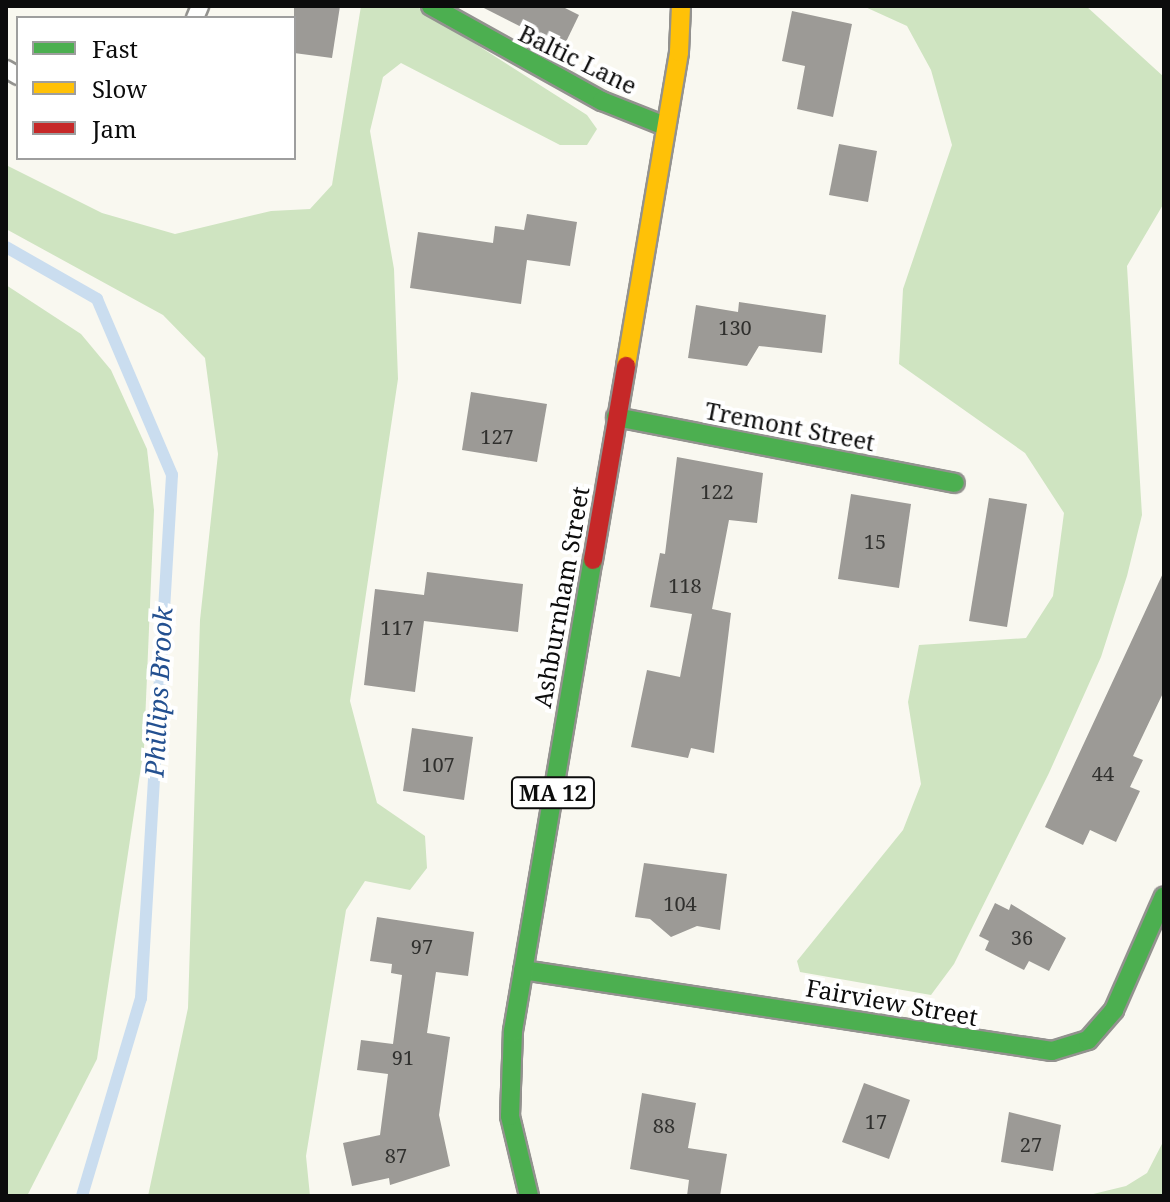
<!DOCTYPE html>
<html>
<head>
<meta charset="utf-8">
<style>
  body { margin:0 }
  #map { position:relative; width:1170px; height:1202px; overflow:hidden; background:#f9f8f0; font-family:"Noto Serif",serif }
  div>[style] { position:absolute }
  .forest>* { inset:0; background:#cfe4c1 }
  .stream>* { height:12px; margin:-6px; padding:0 6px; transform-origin:6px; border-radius:6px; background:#caddef }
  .building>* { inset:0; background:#9c9a96 }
  .roads { filter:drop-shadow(2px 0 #93928f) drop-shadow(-2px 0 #93928f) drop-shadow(0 2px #93928f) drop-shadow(0 -2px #93928f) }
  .lane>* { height:16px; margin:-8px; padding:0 8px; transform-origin:8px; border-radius:8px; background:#fefefd }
  .fast>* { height:18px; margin:-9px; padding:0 9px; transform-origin:9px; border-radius:9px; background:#4caf50 }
  .slow>* { height:18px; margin:-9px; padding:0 9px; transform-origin:9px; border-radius:9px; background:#ffc107 }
  .jam>* { height:18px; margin:-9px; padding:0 9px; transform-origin:9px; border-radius:9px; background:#c62828 }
  span { translate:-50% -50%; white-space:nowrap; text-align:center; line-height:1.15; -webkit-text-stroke:8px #fff; paint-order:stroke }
  .number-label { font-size:20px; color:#30302e }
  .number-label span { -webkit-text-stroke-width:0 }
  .shield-label span { padding:2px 6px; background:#fff; border:2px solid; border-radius:6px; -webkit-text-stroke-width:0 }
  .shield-label { font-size:22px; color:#0c0c0c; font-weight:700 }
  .street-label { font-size:24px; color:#0c0c0c }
  .water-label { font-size:26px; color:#235090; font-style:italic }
  .frame { position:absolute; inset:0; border:8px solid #0c0c0c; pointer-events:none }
  .legend { position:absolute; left:16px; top:16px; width:280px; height:144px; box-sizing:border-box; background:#fff; border:2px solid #9e9e9e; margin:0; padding:10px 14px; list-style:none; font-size:24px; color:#0c0c0c }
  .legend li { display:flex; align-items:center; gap:16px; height:40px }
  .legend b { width:40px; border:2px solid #9e9e9e }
</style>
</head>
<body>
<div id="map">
  <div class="forest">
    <i style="clip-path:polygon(361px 6px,416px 6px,587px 115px,597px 129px,587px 145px,560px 145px,401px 63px,383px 77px,370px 131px,394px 269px,398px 379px,350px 701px,377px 803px,425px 836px,427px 868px,410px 890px,365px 881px,346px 910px,306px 1156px,310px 1196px,148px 1196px,188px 1008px,200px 620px,218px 454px,205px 358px,163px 315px,6px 229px,6px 165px,102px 213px,175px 234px,271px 211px,310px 209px,332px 185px)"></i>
    <i style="clip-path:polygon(863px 6px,1086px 6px,1164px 77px,1164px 203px,1127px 266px,1142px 515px,1127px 576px,1101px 657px,1049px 773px,954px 964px,931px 995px,800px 972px,797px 961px,903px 830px,921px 784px,908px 702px,919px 645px,1026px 638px,1053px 596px,1064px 513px,1025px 453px,899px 364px,903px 289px,952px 145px,931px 70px,907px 26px)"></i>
    <i style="clip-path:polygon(6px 285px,81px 334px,111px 370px,147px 449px,154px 510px,144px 747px,97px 1059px,27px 1196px,6px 1196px)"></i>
    <i style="clip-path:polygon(1164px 1140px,1164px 1196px,1085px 1196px,1126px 1186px,1147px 1173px)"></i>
  </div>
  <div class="stream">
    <i style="left:6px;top:247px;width:105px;rotate:29.7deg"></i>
    <i style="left:97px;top:299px;width:191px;rotate:66.9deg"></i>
    <i style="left:172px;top:475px;width:524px;rotate:93.39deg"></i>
    <i style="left:141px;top:998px;width:207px;rotate:106.6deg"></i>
  </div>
  <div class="building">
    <i style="clip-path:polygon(294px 6px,340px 6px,332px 58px,294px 53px)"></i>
    <i style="clip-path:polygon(480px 6px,561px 6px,579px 15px,563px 48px)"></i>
    <i style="clip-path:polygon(792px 11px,852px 24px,833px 117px,797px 109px,805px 66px,782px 61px)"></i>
    <i style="clip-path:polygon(839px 144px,877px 151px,868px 202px,829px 195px)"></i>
    <i style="clip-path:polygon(527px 214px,577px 222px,570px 266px,527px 260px,521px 304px,410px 288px,418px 232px,493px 243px,495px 226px,524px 230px)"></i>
    <i style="clip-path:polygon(739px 302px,826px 315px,822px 353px,759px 346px,747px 366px,688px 358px,696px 305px,738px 312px)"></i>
    <i style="clip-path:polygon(471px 392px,547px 404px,537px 462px,462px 450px)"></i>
    <i style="clip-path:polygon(677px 457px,763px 473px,757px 523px,729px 520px,712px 609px,731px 613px,714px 753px,691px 748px,688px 758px,631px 747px,647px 670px,680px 677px,692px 614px,650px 607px,660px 553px,665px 554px)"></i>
    <i style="clip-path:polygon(851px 494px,911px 504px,899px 588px,838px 579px)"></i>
    <i style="clip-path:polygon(989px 498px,1027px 504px,1007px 627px,969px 621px)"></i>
    <i style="clip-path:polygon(1164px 571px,1164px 691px,1133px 756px,1143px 760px,1130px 787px,1140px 791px,1116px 842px,1090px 830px,1083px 845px,1045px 827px)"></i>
    <i style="clip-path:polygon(427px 572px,523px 584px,518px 632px,424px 621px,415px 692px,364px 685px,375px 589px,424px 595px)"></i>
    <i style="clip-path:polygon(412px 728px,473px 737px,464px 800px,403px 791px)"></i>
    <i style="clip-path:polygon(644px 863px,727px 874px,720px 930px,697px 926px,671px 937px,650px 919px,635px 917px)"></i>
    <i style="clip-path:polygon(995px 903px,1009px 910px,1011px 904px,1066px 938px,1049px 971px,1029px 961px,1024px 970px,985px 950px,989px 941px,979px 936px)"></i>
    <i style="clip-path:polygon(377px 917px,474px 932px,468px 976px,436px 972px,427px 1033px,450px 1037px,439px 1115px,450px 1166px,390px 1185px,389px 1178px,352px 1186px,343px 1143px,380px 1135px,388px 1074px,357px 1070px,361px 1040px,393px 1044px,402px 975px,391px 973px,392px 964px,370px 961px)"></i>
    <i style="clip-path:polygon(864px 1083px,910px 1100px,889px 1159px,842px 1142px)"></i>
    <i style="clip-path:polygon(642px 1093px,696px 1103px,688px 1148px,727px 1154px,720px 1196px,687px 1196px,689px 1180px,630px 1169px)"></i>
    <i style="clip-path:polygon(1009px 1112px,1061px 1125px,1053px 1171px,1001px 1162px)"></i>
  </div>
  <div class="roads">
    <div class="lane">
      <i style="left:195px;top:18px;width:13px;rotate:-67deg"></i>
      <i style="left:6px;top:69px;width:14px;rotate:30deg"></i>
    </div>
    <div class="fast">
      <i style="left:431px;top:6px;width:196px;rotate:29.1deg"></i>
      <i style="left:602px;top:101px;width:68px;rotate:21.6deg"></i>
      <i style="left:616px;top:417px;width:345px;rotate:11deg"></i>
      <i style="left:523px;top:970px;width:535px;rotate:8.71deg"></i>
      <i style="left:1052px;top:1051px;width:38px;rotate:-17deg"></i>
      <i style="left:1088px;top:1040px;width:40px;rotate:-49deg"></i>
      <i style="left:1114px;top:1010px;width:124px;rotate:-66.3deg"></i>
      <i style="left:529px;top:1196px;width:82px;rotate:-103.4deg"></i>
      <i style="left:510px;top:1116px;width:85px;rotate:-88deg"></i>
      <i style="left:513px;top:1031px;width:478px;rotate:-80.4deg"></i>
    </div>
    <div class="slow">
      <i style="left:626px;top:366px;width:318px;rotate:-80.4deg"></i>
      <i style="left:679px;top:52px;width:46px;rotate:-87.5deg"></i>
    </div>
    <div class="jam">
      <i style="left:593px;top:560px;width:197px;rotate:-80.3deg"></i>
    </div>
  </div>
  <div class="number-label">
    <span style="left:735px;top:327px">130</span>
    <span style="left:497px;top:436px">127</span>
    <span style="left:717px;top:491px">122</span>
    <span style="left:875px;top:541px">15</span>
    <span style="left:685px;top:585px">118</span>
    <span style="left:397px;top:627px">117</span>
    <span style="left:438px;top:764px">107</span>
    <span style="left:1103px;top:773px">44</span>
    <span style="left:680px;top:903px">104</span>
    <span style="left:1022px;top:937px">36</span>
    <span style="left:422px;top:946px">97</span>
    <span style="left:403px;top:1057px">91</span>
    <span style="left:876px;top:1121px">17</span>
    <span style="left:664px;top:1125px">88</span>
    <span style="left:1031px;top:1144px">27</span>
    <span style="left:396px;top:1155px">87</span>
  </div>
  <div class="shield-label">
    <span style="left:553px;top:793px">MA 12</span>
  </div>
  <div class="street-label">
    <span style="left:578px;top:59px;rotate:26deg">Baltic Lane</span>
    <span style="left:790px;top:426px;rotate:11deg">Tremont Street</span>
    <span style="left:561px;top:597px;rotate:-80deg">Ashburnham Street</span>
    <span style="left:892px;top:1002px;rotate:10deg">Fairview Street</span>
  </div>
  <div class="water-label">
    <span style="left:159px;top:692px;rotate:-87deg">Phillips Brook</span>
  </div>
  <div class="frame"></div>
  <ul class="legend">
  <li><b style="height:10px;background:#4caf50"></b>Fast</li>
  <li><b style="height:10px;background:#ffc107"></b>Slow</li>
  <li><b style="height:10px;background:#c62828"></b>Jam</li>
  </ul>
</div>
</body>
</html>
